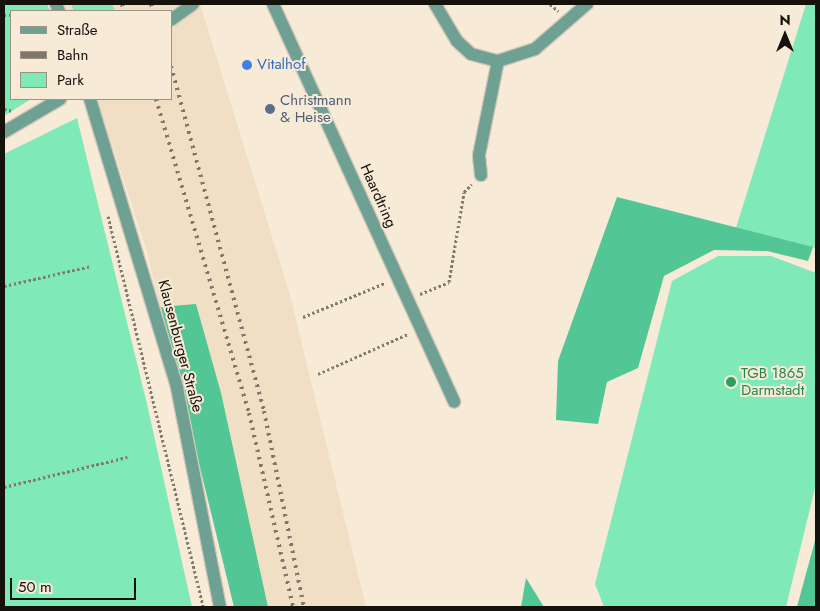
<!DOCTYPE html>
<html>
<head>
<meta charset="utf-8">
<style>
  body { margin:0 }
  #map { position:relative; width:820px; height:611px; overflow:hidden; background:#f7ead7; font-family:Jost,sans-serif }
  div>[style] { position:absolute }
  .built>* { inset:0; background:#f0dfc5 }
  .green>* { inset:0; background:#7fe9b8 }
  .forest>* { inset:0; background:#52c695 }
  .path>* { height:3px; margin-top:-1.5px; transform-origin:0; background:repeating-linear-gradient(90deg,#827a6e 0 2.5px,transparent 0 5px) }
  .roads { filter:drop-shadow(1px 0 #d3c7b6) drop-shadow(-1px 0 #d3c7b6) drop-shadow(0 1px #d3c7b6) drop-shadow(0 -1px #d3c7b6) }
  .minor>* { height:12px; margin:-6px; padding:0 6px; transform-origin:6px; border-radius:6px; background:#6ea194 }
  .rail>* { height:4px; margin-top:-2px; transform-origin:0; background:repeating-linear-gradient(90deg,#80776b 0 2.5px,transparent 0 7.5px) }
  .dots>* { width:14px; height:14px; translate:-50% -50%; box-sizing:border-box; border:2px solid #f7ead7; border-radius:50% }
  span { translate:-50% -50%; white-space:nowrap; text-align:center; line-height:1.15; -webkit-text-stroke:4px #f7ead7; paint-order:stroke }
  .shop-label { font-size:15px; color:#366cbe }
  .left { translate:0 -50%; text-align:left }
  .service-label { font-size:15px; color:#4e5e75 }
  .street-label { font-size:15px; color:#15110b }
  .leisure-label { font-size:15px; color:#27864d }
  .frame { position:absolute; inset:0; border:5px solid #15110b; pointer-events:none }
  .legend { position:absolute; left:10px; top:10px; width:162px; height:90px; box-sizing:border-box; background:#f7ead7; border:1px solid #9d9385; margin:0; padding:6px 9px; list-style:none; font-size:15px; color:#15110b }
  .legend li { display:flex; align-items:center; gap:10px; height:25px }
  .legend b { width:25px; border:1px solid #9d9385 }
  .north { position:absolute; left:760px; top:10px; width:50px; height:50px; -webkit-text-stroke:4px #f7ead7; paint-order:stroke; rotate:0deg; font-size:14px; font-weight:700; line-height:20px; text-align:center; color:#15110b }
  .north::after { content:''; display:block; margin:auto; width:18px; height:22px; background:#15110b; clip-path:polygon(50% 0,100% 100%,50% 72%,0 100%) }
  .scale { position:absolute; left:10px; top:578px; width:126px; height:22px; box-sizing:border-box; border:2px solid #15110b; border-top:0; padding-left:6px; font-size:15px; line-height:18px; white-space:nowrap; color:#15110b; -webkit-text-stroke:4px #f7ead7; paint-order:stroke }
</style>
</head>
<body>
<div id="map">
  <div class="built">
    <i style="clip-path:polygon(64px 4px,200px 4px,290px 295px,366px 607px,234px 607px,146px 248px,97px 99px,171px 99px,171px 11px,67px 11px)"></i>
  </div>
  <div class="green">
    <i style="clip-path:polygon(4px 4px,47px 4px,50px 11px,11px 11px,11px 99px,31px 99px,4px 116px)"></i>
    <i style="clip-path:polygon(71px 4px,112px 4px,115px 11px,74px 11px)"></i>
    <i style="clip-path:polygon(806px 4px,816px 4px,816px 248px,736px 228px)"></i>
    <i style="clip-path:polygon(77px 118px,147px 404px,192px 607px,4px 607px,4px 154px)"></i>
    <i style="clip-path:polygon(718px 256px,771px 256px,816px 273px,816px 484px,786px 607px,604px 607px,595px 584px,672px 281px)"></i>
  </div>
  <div class="forest">
    <i style="clip-path:polygon(617px 197px,813px 247px,808px 261px,767px 251px,714px 250px,664px 276px,638px 368px,607px 382px,598px 424px,556px 420px,558px 361px)"></i>
    <i style="clip-path:polygon(196px 304px,221px 393px,268px 607px,234px 607px,161px 307px)"></i>
    <i style="clip-path:polygon(816px 537px,816px 607px,797px 607px)"></i>
    <i style="clip-path:polygon(526px 578px,544px 607px,521px 607px)"></i>
  </div>
  <div class="path">
    <i style="left:550px;top:4px;width:11px;rotate:41deg"></i>
    <i style="left:4px;top:15px;width:7px"></i>
    <i style="left:4px;top:109px;width:9px;rotate:13deg"></i>
    <i style="left:108px;top:216px;width:402px;rotate:76.3deg"></i>
    <i style="left:4px;top:286px;width:89px;rotate:-12.9deg"></i>
    <i style="left:420px;top:294px;width:31px;rotate:-22deg"></i>
    <i style="left:449px;top:282px;width:91px;rotate:-80.5deg"></i>
    <i style="left:464px;top:192px;width:11px;rotate:-45deg"></i>
    <i style="left:303px;top:317px;width:89px;rotate:-22.5deg"></i>
    <i style="left:318px;top:374px;width:98px;rotate:-24deg"></i>
    <i style="left:4px;top:487px;width:127px;rotate:-13.7deg"></i>
  </div>
  <div class="roads">
    <div class="minor">
      <i style="left:56px;top:4px;width:8px;rotate:67deg"></i>
      <i style="left:273px;top:4px;width:437px;rotate:65.5deg"></i>
      <i style="left:435px;top:4px;width:43px;rotate:59.3deg"></i>
      <i style="left:457px;top:41px;width:19px;rotate:43deg"></i>
      <i style="left:471px;top:54px;width:28px;rotate:15deg"></i>
      <i style="left:498px;top:61px;width:39px;rotate:-18deg"></i>
      <i style="left:535px;top:49px;width:69px;rotate:-40.9deg"></i>
      <i style="left:171px;top:20px;width:27px;rotate:-36deg"></i>
      <i style="left:90px;top:99px;width:302px;rotate:73.2deg"></i>
      <i style="left:177px;top:388px;width:223px;rotate:78.9deg"></i>
      <i style="left:4px;top:132px;width:65px;rotate:-30.5deg"></i>
      <i style="left:481px;top:175px;width:20px;rotate:-96deg"></i>
      <i style="left:479px;top:155px;width:96px;rotate:-78.6deg"></i>
    </div>
  </div>
  <div class="rail">
    <i style="left:122px;top:4px;width:7px;rotate:74deg"></i>
    <i style="left:151px;top:4px;width:7px;rotate:74deg"></i>
    <i style="left:171px;top:66px;width:357px;rotate:74.9deg"></i>
    <i style="left:264px;top:411px;width:200px;rotate:78.5deg"></i>
    <i style="left:156px;top:99px;width:327px;rotate:73.5deg"></i>
    <i style="left:249px;top:413px;width:199px;rotate:77.2deg"></i>
  </div>
  <div class="dots">
    <i style="left:247px;top:65px;background:#3f7fe0"></i>
    <i style="left:270px;top:109px;background:#5c6f8a"></i>
    <i style="left:731px;top:382px;background:#2e9e5b"></i>
  </div>
  <div class="shop-label">
    <span class="left" style="left:257px;top:65px">Vitalhof</span>
  </div>
  <div class="service-label">
    <span class="left" style="left:280px;top:109px">Christmann<br>&amp; Heise</span>
  </div>
  <div class="street-label">
    <span style="left:378px;top:196px;rotate:66deg">Haardtring</span>
    <span style="left:180px;top:346px;rotate:75deg">Klausenburger Straße</span>
  </div>
  <div class="leisure-label">
    <span class="left" style="left:741px;top:382px">TGB 1865<br>Darmstadt</span>
  </div>
  <div class="frame"></div>
  <ul class="legend">
  <li><b style="height:6px;background:#6ea194"></b>Straße</li>
  <li><b style="height:6px;background:#80776b"></b>Bahn</li>
  <li><b style="height:14px;background:#7fe9b8"></b>Park</li>
  </ul>
  <div class="north">N</div>
  <div class="scale">50 m</div>
</div>
</body>
</html>
